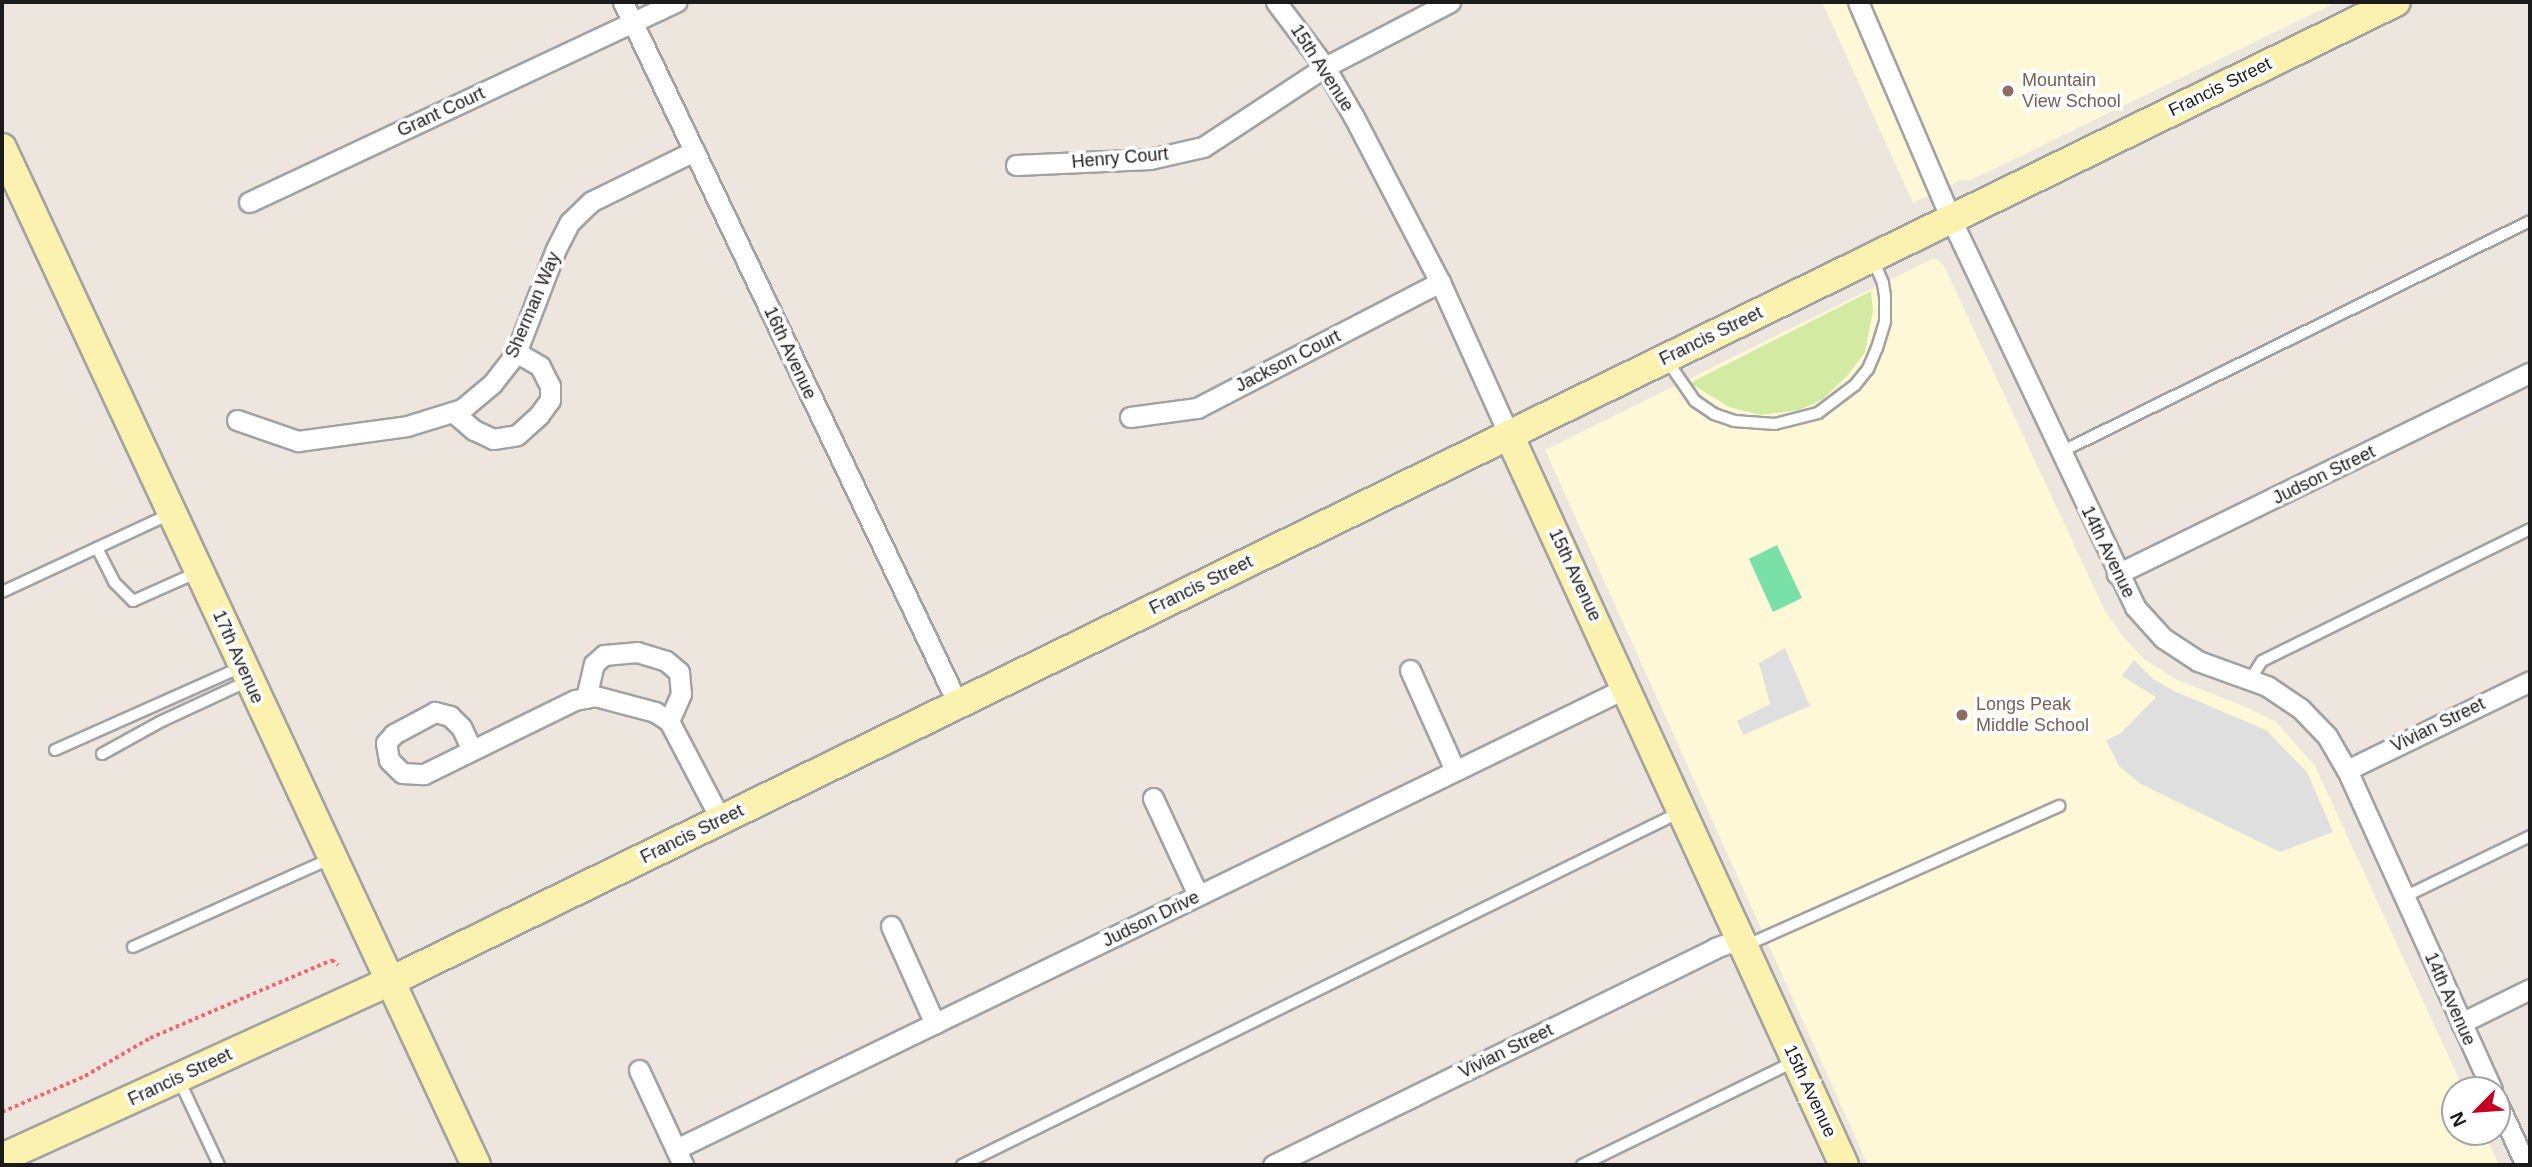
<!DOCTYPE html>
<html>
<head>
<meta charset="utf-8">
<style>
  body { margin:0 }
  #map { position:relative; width:2532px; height:1167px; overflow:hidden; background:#ede6df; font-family:Arial,sans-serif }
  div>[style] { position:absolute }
  .education>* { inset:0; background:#fff8d6 }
  .grass>* { inset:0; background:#d2eaa2 }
  .pitch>* { inset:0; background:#79e0a7 }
  .parking>* { inset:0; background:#dfdfdf }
  .path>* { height:3.5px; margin-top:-1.75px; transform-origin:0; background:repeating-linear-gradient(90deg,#fe5f69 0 3.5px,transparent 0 7px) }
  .roads { filter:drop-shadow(2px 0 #a2a2a2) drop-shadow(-2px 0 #a2a2a2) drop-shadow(0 2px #a2a2a2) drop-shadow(0 -2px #a2a2a2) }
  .lane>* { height:10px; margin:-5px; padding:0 5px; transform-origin:5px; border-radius:5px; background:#fff }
  .street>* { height:19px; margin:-9.5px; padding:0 9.5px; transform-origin:9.5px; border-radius:9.5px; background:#fff }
  .secondary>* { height:28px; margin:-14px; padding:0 14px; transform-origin:14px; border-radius:14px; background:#fbf2af }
  .dots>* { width:19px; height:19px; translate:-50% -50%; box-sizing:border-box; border:4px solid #fff; border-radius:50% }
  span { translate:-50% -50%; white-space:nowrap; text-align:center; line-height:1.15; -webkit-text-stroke:7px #fff; paint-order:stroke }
  .street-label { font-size:18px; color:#1b1b1b }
  .education-label { font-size:18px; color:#785e54 }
  .left { translate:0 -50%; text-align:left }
  .frame { position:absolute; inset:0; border:4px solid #1b1b1b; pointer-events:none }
  .north { position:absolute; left:2441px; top:1076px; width:70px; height:70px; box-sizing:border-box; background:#fff; border:2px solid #a4a4a4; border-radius:50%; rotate:245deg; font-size:19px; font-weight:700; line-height:28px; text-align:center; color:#1b1b1b }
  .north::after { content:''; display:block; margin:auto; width:24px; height:32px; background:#c50021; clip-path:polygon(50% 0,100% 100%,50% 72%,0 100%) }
</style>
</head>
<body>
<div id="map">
  <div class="education">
    <i style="clip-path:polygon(1822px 2px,2337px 2px,1969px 181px,1961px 180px,1913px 203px)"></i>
    <i style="clip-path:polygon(1932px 259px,1938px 259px,1945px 268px,2105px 611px,2121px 634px,2144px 659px,2177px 680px,2246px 707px,2276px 722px,2315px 766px,2464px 1090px,2455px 1090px,2455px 1132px,2484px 1132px,2499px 1165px,1868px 1165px,1545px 450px)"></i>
  </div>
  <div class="grass">
    <i style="clip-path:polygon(1871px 291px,1873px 311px,1865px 352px,1848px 375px,1823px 399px,1800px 410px,1761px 415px,1729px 407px,1690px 383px)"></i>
  </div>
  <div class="pitch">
    <i style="clip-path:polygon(1777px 545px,1802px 598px,1773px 612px,1749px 559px)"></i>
  </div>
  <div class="parking">
    <i style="clip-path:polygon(1785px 648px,1810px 706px,1743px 735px,1737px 721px,1770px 704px,1759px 663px)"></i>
    <i style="clip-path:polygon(2134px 660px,2153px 679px,2174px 691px,2266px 730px,2307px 772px,2333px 832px,2280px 852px,2139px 783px,2119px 766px,2106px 740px,2120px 734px,2156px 697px,2122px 676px)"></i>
  </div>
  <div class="path">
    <i style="left:2px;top:1112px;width:90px;rotate:-23.4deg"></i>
    <i style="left:85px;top:1076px;width:75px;rotate:-30.3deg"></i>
    <i style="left:150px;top:1038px;width:198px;rotate:-23.2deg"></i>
    <i style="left:332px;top:960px;width:8px;rotate:40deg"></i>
  </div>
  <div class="roads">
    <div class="lane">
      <i style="left:1668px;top:362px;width:47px;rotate:55.3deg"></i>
      <i style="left:1695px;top:401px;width:23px;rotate:34deg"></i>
      <i style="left:1714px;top:414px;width:21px;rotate:19deg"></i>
      <i style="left:1734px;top:421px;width:41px;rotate:4.2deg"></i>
      <i style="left:1775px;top:424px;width:44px;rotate:-14.3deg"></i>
      <i style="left:1818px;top:413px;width:46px;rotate:-37.1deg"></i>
      <i style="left:1855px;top:385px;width:21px;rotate:-51deg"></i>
      <i style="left:1868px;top:369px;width:23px;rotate:-67deg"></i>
      <i style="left:1877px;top:348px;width:28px;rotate:-73deg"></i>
      <i style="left:1885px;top:321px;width:25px;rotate:-90deg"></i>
      <i style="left:1885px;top:296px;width:13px;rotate:-99deg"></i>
      <i style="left:1883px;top:283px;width:25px;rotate:-113deg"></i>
      <i style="left:2061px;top:452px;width:523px;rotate:-26.22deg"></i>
      <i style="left:97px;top:548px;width:38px;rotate:63deg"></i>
      <i style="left:114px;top:582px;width:27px;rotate:45deg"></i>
      <i style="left:133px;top:601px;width:69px;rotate:-24deg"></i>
      <i style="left:2px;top:592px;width:187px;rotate:-24.9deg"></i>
      <i style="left:2250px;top:680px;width:22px;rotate:-58deg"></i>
      <i style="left:2262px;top:661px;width:299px;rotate:-26.2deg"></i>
      <i style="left:55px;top:750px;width:204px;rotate:-24deg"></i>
      <i style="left:102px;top:754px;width:68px;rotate:-28.8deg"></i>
      <i style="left:162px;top:721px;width:95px;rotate:-24.9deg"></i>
      <i style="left:2404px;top:897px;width:140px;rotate:-25.8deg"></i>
      <i style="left:1747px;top:945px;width:342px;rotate:-24deg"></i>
      <i style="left:133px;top:947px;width:216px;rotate:-24.1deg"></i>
      <i style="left:179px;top:1080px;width:94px;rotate:64.8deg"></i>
      <i style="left:962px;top:1165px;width:798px;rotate:-26.18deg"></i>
      <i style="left:1582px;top:1165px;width:237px;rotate:-26deg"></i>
    </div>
    <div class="street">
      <i style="left:623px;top:2px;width:778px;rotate:64.49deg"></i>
      <i style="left:1276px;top:2px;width:81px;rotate:53deg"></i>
      <i style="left:1325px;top:67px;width:58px;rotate:59.9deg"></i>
      <i style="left:1354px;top:117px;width:186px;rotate:62.5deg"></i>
      <i style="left:1440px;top:282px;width:168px;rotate:65.7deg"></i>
      <i style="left:1858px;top:2px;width:236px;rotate:66.8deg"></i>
      <i style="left:1951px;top:219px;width:429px;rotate:64.6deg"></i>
      <i style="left:2135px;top:607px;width:42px;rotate:47.9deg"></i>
      <i style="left:2163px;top:638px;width:42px;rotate:33.3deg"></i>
      <i style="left:2198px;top:661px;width:73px;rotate:19.9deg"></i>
      <i style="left:2267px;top:686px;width:40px;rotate:34deg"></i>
      <i style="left:2300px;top:708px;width:39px;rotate:46deg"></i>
      <i style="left:2327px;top:736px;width:39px;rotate:60deg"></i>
      <i style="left:2347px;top:770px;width:351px;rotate:65.6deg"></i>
      <i style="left:1016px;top:165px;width:134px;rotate:-2.6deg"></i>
      <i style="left:1150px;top:159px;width:54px;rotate:-12.8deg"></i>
      <i style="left:1203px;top:147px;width:146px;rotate:-33.3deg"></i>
      <i style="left:1325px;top:67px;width:141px;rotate:-27.5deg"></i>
      <i style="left:249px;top:202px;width:472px;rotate:-25.1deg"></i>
      <i style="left:453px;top:412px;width:28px;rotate:41deg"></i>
      <i style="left:474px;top:430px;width:21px;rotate:25deg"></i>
      <i style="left:493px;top:439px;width:24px;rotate:-9deg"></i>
      <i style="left:517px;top:435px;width:30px;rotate:-42deg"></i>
      <i style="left:539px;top:415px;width:19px;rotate:-54deg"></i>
      <i style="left:550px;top:400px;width:14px;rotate:-90deg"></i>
      <i style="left:550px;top:386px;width:22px;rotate:-117deg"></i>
      <i style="left:540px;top:366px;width:28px;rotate:-150deg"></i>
      <i style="left:1130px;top:417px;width:68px;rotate:-7.7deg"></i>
      <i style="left:1197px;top:408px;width:274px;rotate:-27.4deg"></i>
      <i style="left:237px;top:420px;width:65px;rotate:19deg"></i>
      <i style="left:298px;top:441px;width:110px;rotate:-7.8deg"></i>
      <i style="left:407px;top:426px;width:58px;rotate:-17.2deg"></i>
      <i style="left:462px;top:409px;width:39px;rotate:-40deg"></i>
      <i style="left:492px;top:384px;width:39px;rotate:-52deg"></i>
      <i style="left:516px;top:353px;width:111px;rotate:-69deg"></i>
      <i style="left:556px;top:249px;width:30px;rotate:-63deg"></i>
      <i style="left:570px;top:222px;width:30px;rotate:-44deg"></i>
      <i style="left:592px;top:201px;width:114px;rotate:-26.1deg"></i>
      <i style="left:2117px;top:574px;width:459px;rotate:-26deg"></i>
      <i style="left:1410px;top:670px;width:110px;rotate:65.8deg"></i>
      <i style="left:586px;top:698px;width:35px;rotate:-77deg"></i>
      <i style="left:594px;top:664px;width:13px;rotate:-42deg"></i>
      <i style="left:604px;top:655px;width:33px;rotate:-5deg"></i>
      <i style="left:637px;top:652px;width:30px;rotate:17deg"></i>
      <i style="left:666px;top:661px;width:17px;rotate:40deg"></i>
      <i style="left:679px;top:672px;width:22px;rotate:85deg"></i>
      <i style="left:681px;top:694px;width:30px;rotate:114deg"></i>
      <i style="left:471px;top:748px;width:23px;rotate:-115deg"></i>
      <i style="left:461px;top:727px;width:16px;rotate:-135deg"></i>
      <i style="left:450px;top:716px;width:16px;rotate:-165deg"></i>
      <i style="left:435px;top:712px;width:47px;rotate:151.8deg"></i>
      <i style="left:394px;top:734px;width:12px;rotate:132deg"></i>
      <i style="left:386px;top:743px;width:17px;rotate:80deg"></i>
      <i style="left:389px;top:760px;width:18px;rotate:45deg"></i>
      <i style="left:402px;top:773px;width:22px;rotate:3deg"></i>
      <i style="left:424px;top:774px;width:168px;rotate:-26.1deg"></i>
      <i style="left:575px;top:700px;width:20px;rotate:-11deg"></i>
      <i style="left:595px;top:696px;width:62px;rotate:14.9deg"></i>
      <i style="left:655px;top:712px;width:17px;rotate:33deg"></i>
      <i style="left:669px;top:721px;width:112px;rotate:62.3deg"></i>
      <i style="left:2347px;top:770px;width:203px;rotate:-25.9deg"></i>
      <i style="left:1153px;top:798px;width:107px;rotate:65.1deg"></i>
      <i style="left:891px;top:926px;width:107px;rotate:65.8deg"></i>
      <i style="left:2461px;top:1023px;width:77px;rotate:-26.2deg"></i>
      <i style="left:639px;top:1070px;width:105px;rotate:65.1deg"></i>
      <i style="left:2497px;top:1102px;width:69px;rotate:65.3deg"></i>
      <i style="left:676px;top:1149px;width:1056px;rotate:-25.89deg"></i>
      <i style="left:1273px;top:1165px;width:492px;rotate:-26.1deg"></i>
      <i style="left:1715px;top:948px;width:27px;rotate:-20deg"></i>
    </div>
    <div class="secondary">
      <i style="left:2px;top:148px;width:1122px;rotate:65.01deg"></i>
      <i style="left:1509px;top:435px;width:803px;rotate:65.35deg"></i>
      <i style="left:2px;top:1158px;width:427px;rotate:-24.5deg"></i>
      <i style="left:391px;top:981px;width:2231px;rotate:-26.03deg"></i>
    </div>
  </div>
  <div class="dots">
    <i style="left:2008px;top:91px;background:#8d6e63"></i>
    <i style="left:1962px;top:715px;background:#8d6e63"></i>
  </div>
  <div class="street-label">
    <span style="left:1322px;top:68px;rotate:57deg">15th Avenue</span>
    <span style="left:2220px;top:87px;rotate:-26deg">Francis Street</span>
    <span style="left:441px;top:112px;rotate:-25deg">Grant Court</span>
    <span style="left:1120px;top:158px;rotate:-5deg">Henry Court</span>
    <span style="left:533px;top:305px;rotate:-67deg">Sherman Way</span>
    <span style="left:1711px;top:336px;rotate:-26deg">Francis Street</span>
    <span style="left:790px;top:353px;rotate:65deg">16th Avenue</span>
    <span style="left:1288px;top:361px;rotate:-27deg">Jackson Court</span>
    <span style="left:2324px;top:475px;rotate:-26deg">Judson Street</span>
    <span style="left:2108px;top:552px;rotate:64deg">14th Avenue</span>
    <span style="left:1575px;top:575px;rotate:65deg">15th Avenue</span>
    <span style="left:1201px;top:585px;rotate:-26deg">Francis Street</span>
    <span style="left:238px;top:657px;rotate:66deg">17th Avenue</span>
    <span style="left:2438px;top:725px;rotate:-26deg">Vivian Street</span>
    <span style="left:692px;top:834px;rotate:-26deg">Francis Street</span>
    <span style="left:1151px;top:919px;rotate:-26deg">Judson Drive</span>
    <span style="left:2450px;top:999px;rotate:66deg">14th Avenue</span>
    <span style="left:1506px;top:1051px;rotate:-26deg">Vivian Street</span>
    <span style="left:180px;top:1077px;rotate:-25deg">Francis Street</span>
    <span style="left:1810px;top:1091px;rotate:65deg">15th Avenue</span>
  </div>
  <div class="education-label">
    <span class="left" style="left:2022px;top:91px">Mountain<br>View School</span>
    <span class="left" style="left:1976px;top:715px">Longs Peak<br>Middle School</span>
  </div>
  <div class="frame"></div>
  <div class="north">N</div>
</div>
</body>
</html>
